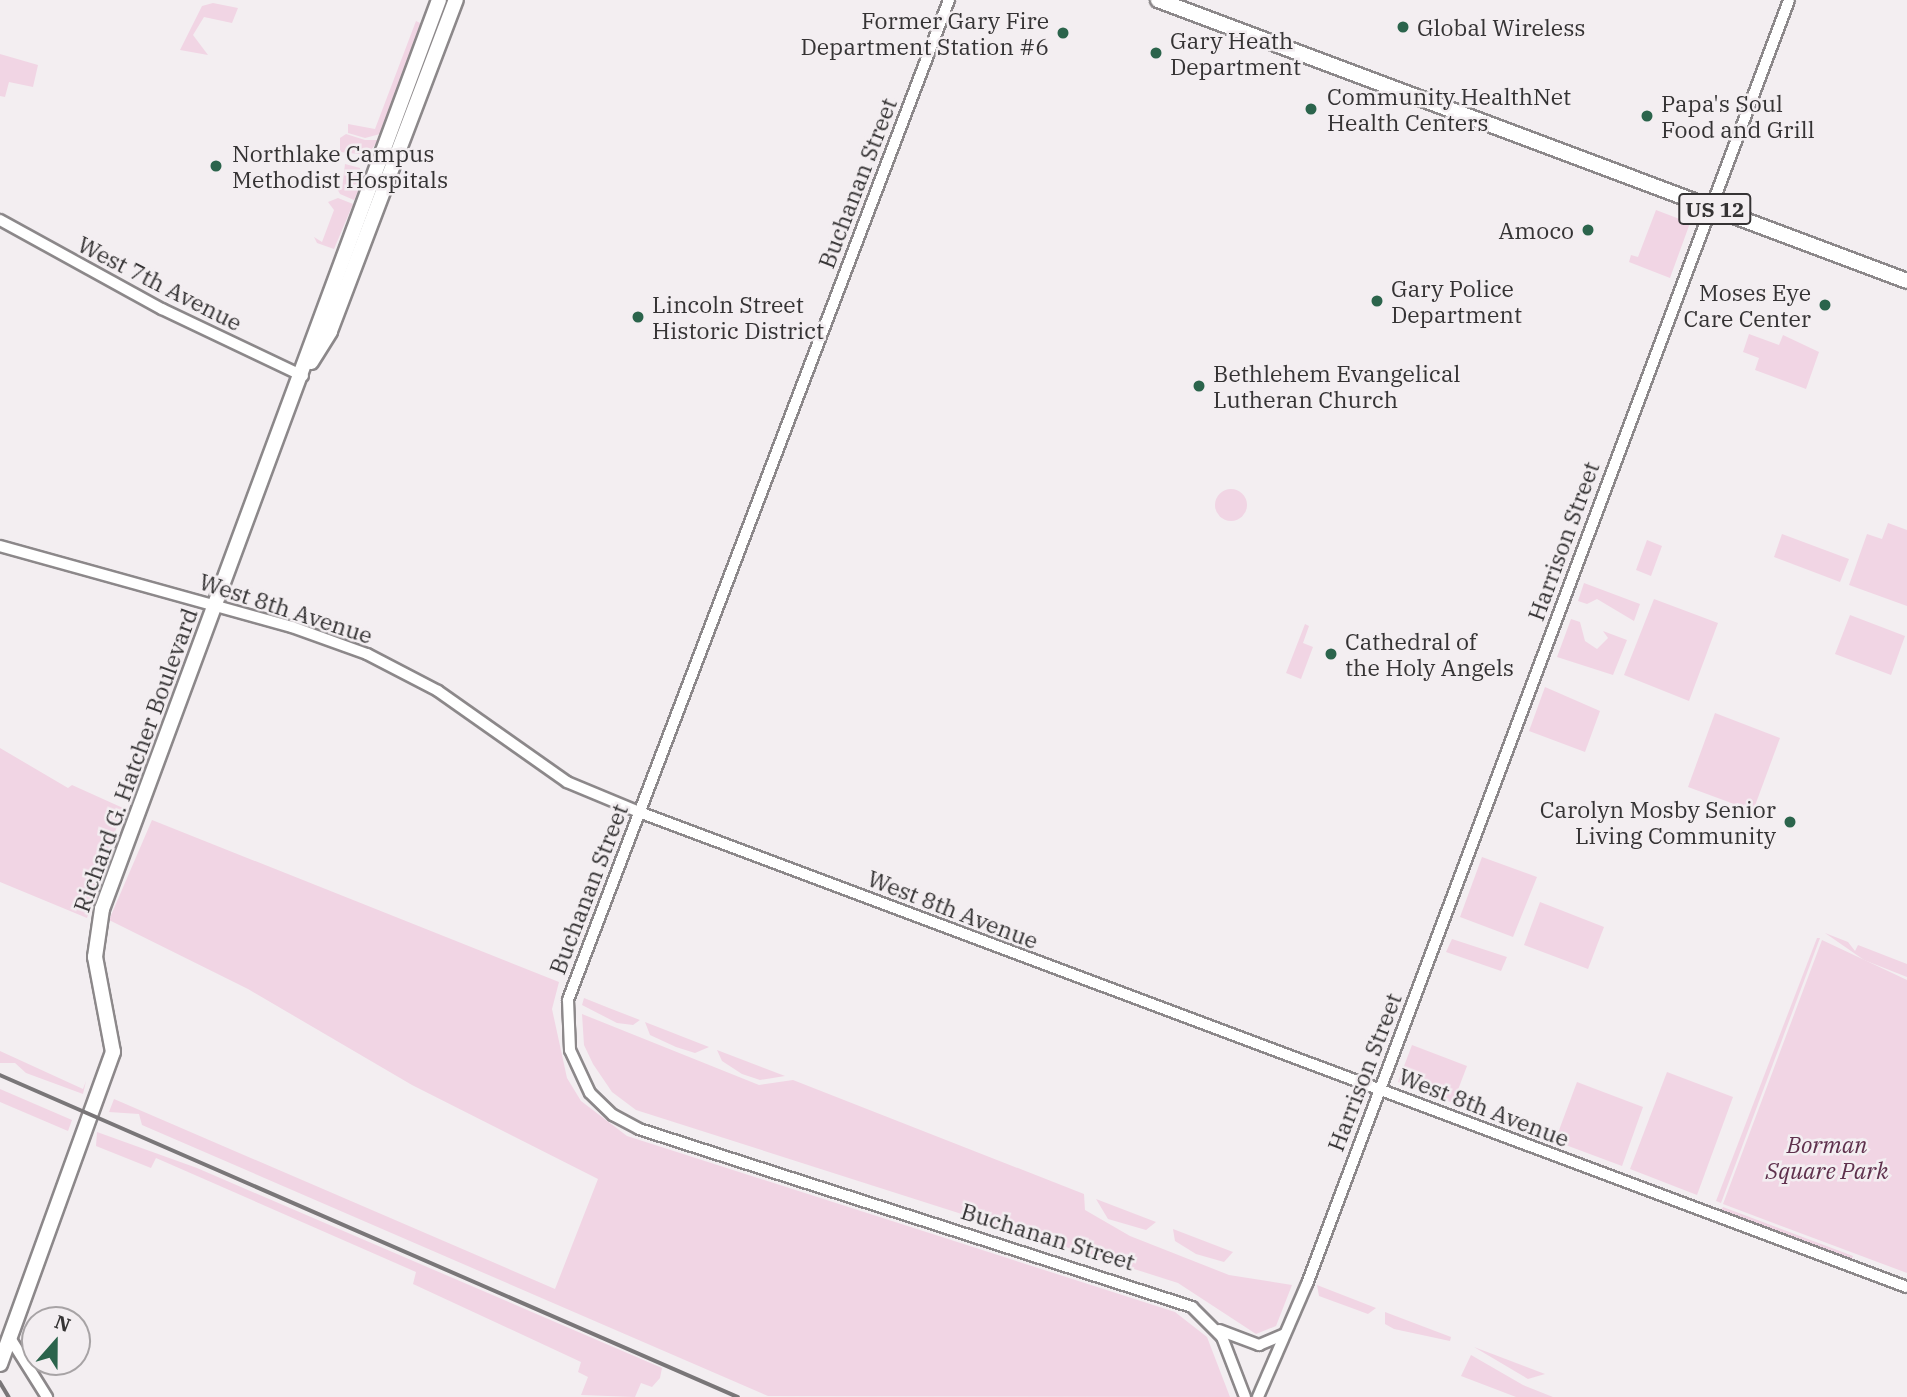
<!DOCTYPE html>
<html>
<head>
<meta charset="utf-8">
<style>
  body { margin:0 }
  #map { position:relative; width:1907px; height:1397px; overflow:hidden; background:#f3eef1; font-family:"IBM Plex Serif",serif }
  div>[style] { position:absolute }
  .green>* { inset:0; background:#f1d5e4 }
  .round { border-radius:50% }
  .roads { filter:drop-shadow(2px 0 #8c888a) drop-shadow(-2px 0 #8c888a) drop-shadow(0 2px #8c888a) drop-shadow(0 -2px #8c888a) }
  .minor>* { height:10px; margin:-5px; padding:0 5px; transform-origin:5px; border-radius:5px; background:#fff }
  .major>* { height:14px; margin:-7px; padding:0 7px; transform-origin:7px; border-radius:7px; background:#fff }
  .rail>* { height:3.5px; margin:-1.75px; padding:0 1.75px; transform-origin:1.75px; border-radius:1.75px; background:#797678 }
  .dots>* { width:19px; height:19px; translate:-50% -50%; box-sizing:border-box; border:4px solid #f3eef1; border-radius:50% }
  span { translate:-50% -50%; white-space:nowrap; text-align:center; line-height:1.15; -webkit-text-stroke:5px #f3eef1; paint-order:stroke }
  .shield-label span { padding:2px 5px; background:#f3eef1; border:2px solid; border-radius:5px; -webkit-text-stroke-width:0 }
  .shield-label { font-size:21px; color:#353334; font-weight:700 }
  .poi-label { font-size:23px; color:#353334 }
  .right { translate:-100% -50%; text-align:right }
  .left { translate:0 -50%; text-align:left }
  .street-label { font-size:23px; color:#353334 }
  .park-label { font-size:23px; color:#5f314d; font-style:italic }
  .north { position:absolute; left:21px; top:1306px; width:70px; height:70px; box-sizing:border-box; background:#f3eef1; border:2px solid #a7a3a5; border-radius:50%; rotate:21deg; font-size:19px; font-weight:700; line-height:28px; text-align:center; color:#353334 }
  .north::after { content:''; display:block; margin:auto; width:24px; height:32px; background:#2b644c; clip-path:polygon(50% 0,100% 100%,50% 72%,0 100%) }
</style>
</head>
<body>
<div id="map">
  <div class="green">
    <i style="clip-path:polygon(213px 3px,238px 8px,232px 23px,204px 17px,193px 35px,208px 55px,180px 50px,202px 6px)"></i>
    <i style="clip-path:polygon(416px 21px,422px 24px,380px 134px,365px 138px,348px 133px,348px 124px,375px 129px)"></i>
    <i style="clip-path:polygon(0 54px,38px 65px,33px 87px,9px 82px,5px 97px,0 96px)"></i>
    <i style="clip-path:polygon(346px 134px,365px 140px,378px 140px,368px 155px,340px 152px,340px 138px)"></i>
    <i style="clip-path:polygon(345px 164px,360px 168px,362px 182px,354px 200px,340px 194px,335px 185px,342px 189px)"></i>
    <i style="clip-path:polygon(338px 198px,353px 204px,334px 249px,317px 243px,314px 237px,322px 242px,334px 210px,328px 202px)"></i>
    <i style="clip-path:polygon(1656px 210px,1690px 223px,1670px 278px,1629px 262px,1631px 255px,1638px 257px)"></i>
    <i style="clip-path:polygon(1749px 334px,1779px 345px,1783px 335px,1819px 352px,1806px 389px,1755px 370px,1759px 358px,1743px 352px)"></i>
    <i class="round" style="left:1215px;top:489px;width:32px;height:32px"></i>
    <i style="clip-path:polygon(1888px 523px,1907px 530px,1907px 606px,1849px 585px,1867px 534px,1882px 539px)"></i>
    <i style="clip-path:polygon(1782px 534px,1849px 559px,1840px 582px,1774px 557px)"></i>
    <i style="clip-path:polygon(1647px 540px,1662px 546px,1651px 576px,1636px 570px)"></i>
    <i style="clip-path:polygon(1584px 583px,1640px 604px,1634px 621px,1597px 599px,1587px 604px,1578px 601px)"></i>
    <i style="clip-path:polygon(1654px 599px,1718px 623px,1689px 701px,1624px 675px)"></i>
    <i style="clip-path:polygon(1850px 615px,1905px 636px,1891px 675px,1835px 654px)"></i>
    <i style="clip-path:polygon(1571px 619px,1580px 622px,1585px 641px,1597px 649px,1608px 638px,1603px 631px,1627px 640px,1613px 675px,1557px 657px)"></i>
    <i style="clip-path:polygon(1305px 624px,1309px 626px,1303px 643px,1313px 647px,1301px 679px,1286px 673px)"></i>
    <i style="clip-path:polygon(1545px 687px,1600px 711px,1585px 752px,1529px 731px)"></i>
    <i style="clip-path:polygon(1715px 713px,1780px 738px,1753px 811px,1688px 787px)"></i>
    <i style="clip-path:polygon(0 748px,68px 788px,72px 785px,123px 808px,87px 918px,0 882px)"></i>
    <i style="clip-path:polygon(152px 820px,559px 982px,552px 1009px,567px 1078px,581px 1101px,627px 1136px,1175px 1312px,1207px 1337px,1230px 1397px,768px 1396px,142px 1125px,139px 1114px,109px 1112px,114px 1099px,555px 1289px,598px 1179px,412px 1085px,248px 989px,109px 920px)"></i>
    <i style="clip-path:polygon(1482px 857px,1537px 877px,1513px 937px,1460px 917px)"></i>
    <i style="clip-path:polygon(1540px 902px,1604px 927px,1588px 969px,1524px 945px)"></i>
    <i style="clip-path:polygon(1825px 933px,1848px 942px,1855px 951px,1858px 945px,1907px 964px,1907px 977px,1864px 960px)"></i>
    <i style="clip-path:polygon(1817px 938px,1820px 938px,1721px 1203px,1716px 1201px)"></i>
    <i style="clip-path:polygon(1452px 939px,1507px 957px,1501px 971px,1446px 952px)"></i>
    <i style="clip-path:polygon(1822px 940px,1907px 980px,1907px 1273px,1723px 1204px)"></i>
    <i style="clip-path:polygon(584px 998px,609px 1008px,640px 1020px,633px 1025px,617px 1023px,582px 1005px)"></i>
    <i style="clip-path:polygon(582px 1014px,759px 1085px,793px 1080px,1084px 1194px,1085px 1210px,1130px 1236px,1229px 1275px,1292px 1285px,1276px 1326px,1256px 1334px,1178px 1283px,636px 1110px,612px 1092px,593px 1064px,584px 1045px)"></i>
    <i style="clip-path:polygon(645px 1022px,709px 1047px,695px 1053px,676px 1047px,650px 1035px)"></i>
    <i style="clip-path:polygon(1412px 1045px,1467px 1066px,1453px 1103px,1398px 1082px)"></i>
    <i style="clip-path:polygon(717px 1050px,785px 1076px,760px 1080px,742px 1074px,722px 1061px)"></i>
    <i style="clip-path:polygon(0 1051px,83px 1089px,86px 1081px,83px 1094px,26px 1073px,15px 1063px,0 1063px)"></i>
    <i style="clip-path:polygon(1667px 1072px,1733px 1097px,1697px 1195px,1630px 1169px)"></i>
    <i style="clip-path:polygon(1577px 1082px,1643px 1107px,1622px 1166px,1555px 1141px)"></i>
    <i style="clip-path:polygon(0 1089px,72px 1120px,68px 1131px,0 1102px)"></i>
    <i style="clip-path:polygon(97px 1132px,197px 1168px,662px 1368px,660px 1378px,652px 1387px,641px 1383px,635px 1397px,581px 1395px,588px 1377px,578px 1372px,581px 1362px,413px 1284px,416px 1272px,156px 1158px,151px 1168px,96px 1146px)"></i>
    <i style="clip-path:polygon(1096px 1199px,1156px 1222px,1146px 1230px,1108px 1219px)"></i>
    <i style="clip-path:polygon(1723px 1207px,1853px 1256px,1852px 1259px,1721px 1210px)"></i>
    <i style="clip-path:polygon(1173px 1229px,1233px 1252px,1224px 1262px,1196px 1254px,1175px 1241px)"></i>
    <i style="clip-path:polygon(1317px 1285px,1376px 1308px,1368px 1314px,1319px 1296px)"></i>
    <i style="clip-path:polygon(1385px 1312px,1451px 1337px,1450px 1341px,1394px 1329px,1385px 1324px)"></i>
    <i style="clip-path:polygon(1474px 1347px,1545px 1374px,1528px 1379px)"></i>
    <i style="clip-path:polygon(1471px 1355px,1523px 1385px,1553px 1397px,1516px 1397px,1461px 1376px)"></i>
  </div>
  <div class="roads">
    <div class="minor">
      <i style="left:949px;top:0;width:1070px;rotate:110.86deg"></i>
      <i style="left:568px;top:1000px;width:50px;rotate:87.7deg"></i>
      <i style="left:570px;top:1050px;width:47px;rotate:65.1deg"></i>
      <i style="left:590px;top:1093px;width:32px;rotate:44deg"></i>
      <i style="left:613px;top:1115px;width:30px;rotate:28deg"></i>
      <i style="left:639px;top:1129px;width:581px;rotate:17.84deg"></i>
      <i style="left:1192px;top:1307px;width:42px;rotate:45deg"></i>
      <i style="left:1222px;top:1337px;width:64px;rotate:69deg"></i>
      <i style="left:0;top:220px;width:185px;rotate:28.8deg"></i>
      <i style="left:162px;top:309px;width:156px;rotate:25.4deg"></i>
      <i style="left:0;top:546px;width:303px;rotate:15.5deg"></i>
      <i style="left:292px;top:627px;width:80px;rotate:19.8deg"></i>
      <i style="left:367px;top:654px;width:80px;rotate:27.5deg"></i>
      <i style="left:438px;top:691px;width:158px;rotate:35.2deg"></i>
      <i style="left:567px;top:782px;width:78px;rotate:22.6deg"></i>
      <i style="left:639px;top:812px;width:1354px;rotate:20.54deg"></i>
      <i style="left:1219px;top:1330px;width:43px;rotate:20.6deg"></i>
      <i style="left:1259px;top:1345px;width:28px;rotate:-23deg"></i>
      <i style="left:10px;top:1338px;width:70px;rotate:57.9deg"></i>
      <i style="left:1258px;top:1397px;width:123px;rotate:-66.6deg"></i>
      <i style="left:1307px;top:1284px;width:1371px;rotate:-69.42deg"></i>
    </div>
    <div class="major">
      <i style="left:1158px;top:0;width:800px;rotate:20.56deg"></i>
      <i style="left:311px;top:362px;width:36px;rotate:-58deg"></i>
      <i style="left:330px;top:331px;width:354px;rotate:-69.2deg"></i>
      <i style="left:0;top:1364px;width:332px;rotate:-70.1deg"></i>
      <i style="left:113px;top:1052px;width:97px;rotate:-100.7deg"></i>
      <i style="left:95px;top:957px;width:49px;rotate:-81.7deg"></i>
      <i style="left:102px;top:909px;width:969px;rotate:-69.66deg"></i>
    </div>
  </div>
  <div class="rail">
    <i style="left:0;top:1075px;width:805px;rotate:23.57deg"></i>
    <i style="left:0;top:1382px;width:17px;rotate:59deg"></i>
  </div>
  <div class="dots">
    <i style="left:1403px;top:27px;background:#2b644c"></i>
    <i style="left:1063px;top:33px;background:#2b644c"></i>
    <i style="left:1156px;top:53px;background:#2b644c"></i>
    <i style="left:1311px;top:109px;background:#2b644c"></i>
    <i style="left:1647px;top:116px;background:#2b644c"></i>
    <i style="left:216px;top:166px;background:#2b644c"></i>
    <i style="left:1588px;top:230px;background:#2b644c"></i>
    <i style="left:1377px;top:301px;background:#2b644c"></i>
    <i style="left:1825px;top:305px;background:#2b644c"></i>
    <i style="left:638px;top:317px;background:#2b644c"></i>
    <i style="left:1199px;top:386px;background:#2b644c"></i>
    <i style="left:1331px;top:654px;background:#2b644c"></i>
    <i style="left:1790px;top:822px;background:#2b644c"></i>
  </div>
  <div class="shield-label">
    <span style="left:1715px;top:209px">US 12</span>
  </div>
  <div class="poi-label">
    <span class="right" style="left:1049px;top:33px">Former Gary Fire<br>Department Station #6</span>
    <span class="left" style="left:1417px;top:27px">Global Wireless</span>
    <span class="left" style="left:1170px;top:53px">Gary Heath<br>Department</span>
    <span class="left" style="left:1327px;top:109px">Community HealthNet<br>Health Centers</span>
    <span class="left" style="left:1661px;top:116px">Papa's Soul<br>Food and Grill</span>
    <span class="left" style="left:232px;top:166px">Northlake Campus<br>Methodist Hospitals</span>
    <span class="right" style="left:1574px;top:230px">Amoco</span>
    <span class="left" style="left:1391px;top:301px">Gary Police<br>Department</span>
    <span class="right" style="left:1811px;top:305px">Moses Eye<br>Care Center</span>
    <span class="left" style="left:652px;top:317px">Lincoln Street<br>Historic District</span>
    <span class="left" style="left:1213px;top:386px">Bethlehem Evangelical<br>Lutheran Church</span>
    <span class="left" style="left:1345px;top:654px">Cathedral of<br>the Holy Angels</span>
    <span class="right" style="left:1776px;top:822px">Carolyn Mosby Senior<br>Living Community</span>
  </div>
  <div class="street-label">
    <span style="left:857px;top:183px;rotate:-69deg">Buchanan Street</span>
    <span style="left:160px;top:283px;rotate:27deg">West 7th Avenue</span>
    <span style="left:1563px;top:541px;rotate:-70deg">Harrison Street</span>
    <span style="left:286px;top:608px;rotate:18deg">West 8th Avenue</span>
    <span style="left:135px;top:760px;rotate:-70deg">Richard G. Hatcher Boulevard</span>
    <span style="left:588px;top:889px;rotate:-69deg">Buchanan Street</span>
    <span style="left:953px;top:909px;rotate:21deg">West 8th Avenue</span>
    <span style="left:1364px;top:1072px;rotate:-69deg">Harrison Street</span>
    <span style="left:1484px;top:1107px;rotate:21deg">West 8th Avenue</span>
    <span style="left:1048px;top:1236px;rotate:17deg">Buchanan Street</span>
  </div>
  <div class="park-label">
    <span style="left:1827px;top:1157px">Borman<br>Square Park</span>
  </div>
  <div class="north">N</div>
</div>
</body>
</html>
